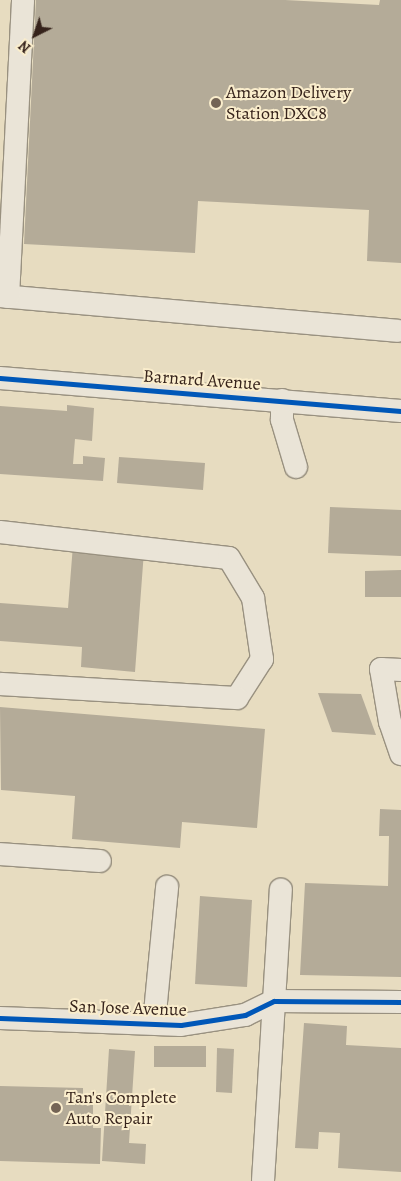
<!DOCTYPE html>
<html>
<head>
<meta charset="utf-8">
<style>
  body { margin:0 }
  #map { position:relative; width:401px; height:1181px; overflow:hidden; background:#e7dcc0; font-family:Alegreya,serif }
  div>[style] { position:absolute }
  .building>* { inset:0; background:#b4ab98 }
  .roads { filter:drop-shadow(1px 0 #999180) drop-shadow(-1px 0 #999180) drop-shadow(0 1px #999180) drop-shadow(0 -1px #999180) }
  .minor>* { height:22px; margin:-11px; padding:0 11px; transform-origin:11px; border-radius:11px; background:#eae4d7 }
  .cycleway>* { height:5px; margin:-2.5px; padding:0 2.5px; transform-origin:2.5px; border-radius:2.5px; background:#0057b8 }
  .dots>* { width:14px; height:14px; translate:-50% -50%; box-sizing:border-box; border:2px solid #faedcc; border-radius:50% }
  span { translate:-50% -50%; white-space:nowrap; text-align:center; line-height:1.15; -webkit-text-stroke:4px #faedcc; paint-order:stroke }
  .poi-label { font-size:18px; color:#36231b }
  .left { translate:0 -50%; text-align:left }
  .street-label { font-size:18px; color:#36231b }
  .north { position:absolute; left:10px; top:10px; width:50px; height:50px; -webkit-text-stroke:4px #faedcc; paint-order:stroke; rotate:221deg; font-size:14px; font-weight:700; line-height:20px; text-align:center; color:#36231b }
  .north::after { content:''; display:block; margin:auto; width:18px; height:22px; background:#36231b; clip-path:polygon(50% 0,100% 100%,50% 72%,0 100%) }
</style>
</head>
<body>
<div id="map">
  <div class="building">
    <i style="clip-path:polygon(36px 0,285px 0,379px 5px,380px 0,401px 0,401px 263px,367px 261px,369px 210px,198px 201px,195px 253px,24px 244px)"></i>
    <i style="clip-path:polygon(67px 405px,94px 408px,92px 441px,75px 439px,73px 464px,83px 464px,83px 456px,105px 458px,103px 481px,0 474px,0 406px,67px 411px)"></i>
    <i style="clip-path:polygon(119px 457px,205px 463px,203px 490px,117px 483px)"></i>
    <i style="clip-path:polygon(330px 507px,401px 510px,401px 556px,328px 553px)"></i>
    <i style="clip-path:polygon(73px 545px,144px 551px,135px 672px,81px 667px,82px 647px,0 641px,0 603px,68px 608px)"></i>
    <i style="clip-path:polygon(401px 570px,401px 597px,365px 597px,365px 571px)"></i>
    <i style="clip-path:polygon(318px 693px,361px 694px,376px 735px,332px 732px)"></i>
    <i style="clip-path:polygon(0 707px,265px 729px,257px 828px,182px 822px,180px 848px,72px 839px,75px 796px,1px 790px)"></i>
    <i style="clip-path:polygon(380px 809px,401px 810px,401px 977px,300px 975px,305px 883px,388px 886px,389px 836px,379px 836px)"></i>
    <i style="clip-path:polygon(200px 896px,252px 900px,247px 987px,195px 984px)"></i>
    <i style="clip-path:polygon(304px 1023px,347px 1026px,346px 1045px,401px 1048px,401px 1172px,338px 1168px,340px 1133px,319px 1132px,318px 1149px,295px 1148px)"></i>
    <i style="clip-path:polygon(154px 1046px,206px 1046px,206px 1067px,154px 1067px)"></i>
    <i style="clip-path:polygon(217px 1048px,234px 1049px,232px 1093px,216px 1092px)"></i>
    <i style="clip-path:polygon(109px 1049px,135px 1051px,129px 1143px,146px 1144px,145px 1164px,102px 1161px)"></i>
    <i style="clip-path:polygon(0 1086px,83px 1088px,83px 1097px,93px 1098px,93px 1128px,101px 1128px,100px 1164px,0 1161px)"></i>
  </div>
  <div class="roads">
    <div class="minor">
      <i style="left:0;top:296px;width:399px;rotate:5deg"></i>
      <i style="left:8px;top:297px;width:297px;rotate:-87.1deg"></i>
      <i style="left:0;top:378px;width:402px;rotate:4.7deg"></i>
      <i style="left:282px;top:400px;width:20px;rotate:90deg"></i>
      <i style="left:282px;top:420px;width:49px;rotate:73.4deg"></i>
      <i style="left:0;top:532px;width:230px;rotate:6.5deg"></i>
      <i style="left:229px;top:558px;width:47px;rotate:59deg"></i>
      <i style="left:253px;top:598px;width:62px;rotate:81.6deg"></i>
      <i style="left:262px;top:659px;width:46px;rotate:122.7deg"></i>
      <i style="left:237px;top:698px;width:237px;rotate:-176.6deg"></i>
      <i style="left:401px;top:670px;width:20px;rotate:-177deg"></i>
      <i style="left:381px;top:669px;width:54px;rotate:80.4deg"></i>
      <i style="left:390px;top:722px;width:34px;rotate:71deg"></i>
      <i style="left:0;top:854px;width:100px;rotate:4deg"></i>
      <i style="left:0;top:1018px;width:181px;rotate:2.2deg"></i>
      <i style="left:181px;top:1025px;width:65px;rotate:-8.9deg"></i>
      <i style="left:245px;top:1015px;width:32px;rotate:-26deg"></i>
      <i style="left:274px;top:1001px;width:127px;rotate:0.5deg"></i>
      <i style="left:154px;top:1023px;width:137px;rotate:-84.5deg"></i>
      <i style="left:263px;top:1181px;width:292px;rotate:-86.5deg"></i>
    </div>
  </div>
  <div class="cycleway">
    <i style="left:0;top:378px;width:402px;rotate:4.7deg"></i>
    <i style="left:0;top:1018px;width:181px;rotate:2.2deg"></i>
    <i style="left:181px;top:1025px;width:65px;rotate:-8.9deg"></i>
    <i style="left:245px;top:1015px;width:32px;rotate:-26deg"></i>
    <i style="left:274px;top:1001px;width:127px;rotate:0.5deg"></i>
  </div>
  <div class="dots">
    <i style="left:216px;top:103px;background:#746455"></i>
    <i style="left:56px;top:1108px;background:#746455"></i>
  </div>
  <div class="poi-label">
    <span class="left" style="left:226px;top:103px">Amazon Delivery<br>Station DXC8</span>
    <span class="left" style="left:66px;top:1108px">Tan's Complete<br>Auto Repair</span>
  </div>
  <div class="street-label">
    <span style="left:202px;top:380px;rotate:4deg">Barnard Avenue</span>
    <span style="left:128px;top:1008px;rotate:2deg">San Jose Avenue</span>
  </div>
  <div class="north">N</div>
</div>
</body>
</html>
